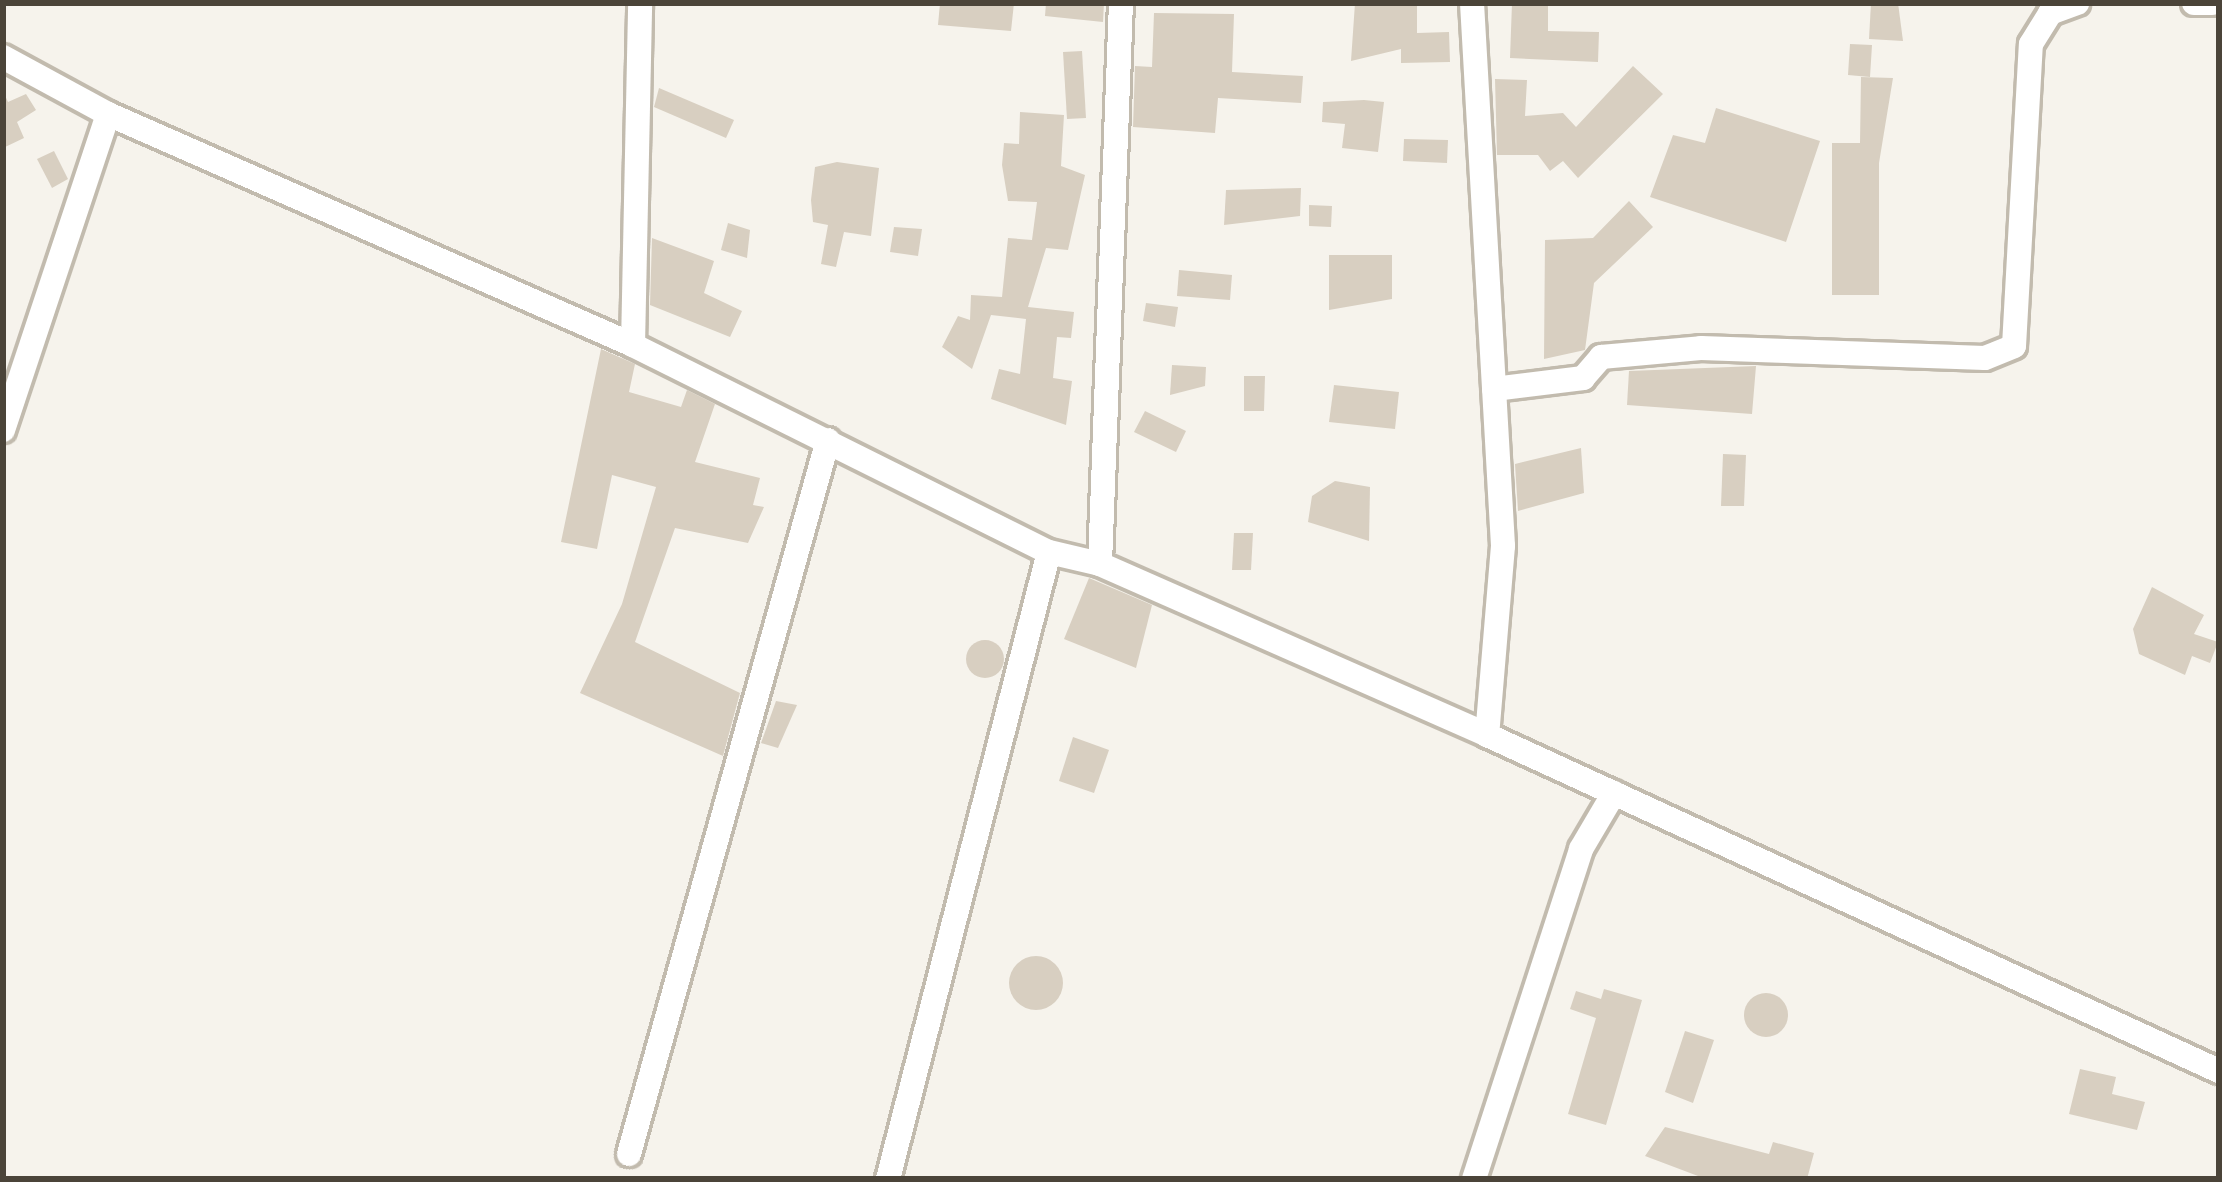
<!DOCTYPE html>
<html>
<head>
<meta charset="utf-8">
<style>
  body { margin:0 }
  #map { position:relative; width:2222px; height:1182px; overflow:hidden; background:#f6f3ec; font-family:Rubik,sans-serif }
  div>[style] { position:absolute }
  .building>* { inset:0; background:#d8cfc1 }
  .round { border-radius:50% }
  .roads { filter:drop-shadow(3px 0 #c2bbae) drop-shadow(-3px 0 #c2bbae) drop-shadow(0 3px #c2bbae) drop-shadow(0 -3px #c2bbae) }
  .minor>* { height:24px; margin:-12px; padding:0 12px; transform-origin:12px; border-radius:12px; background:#fff }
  span { translate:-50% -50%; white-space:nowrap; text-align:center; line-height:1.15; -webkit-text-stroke:12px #fff; paint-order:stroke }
  .frame { position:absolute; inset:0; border:6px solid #4b4439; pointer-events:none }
</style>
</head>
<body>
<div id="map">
  <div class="building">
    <i style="clip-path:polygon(940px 3px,1014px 3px,1011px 31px,938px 25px)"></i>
    <i style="clip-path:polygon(1046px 3px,1104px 3px,1103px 22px,1045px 16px)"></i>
    <i style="clip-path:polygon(1355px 3px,1417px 3px,1417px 33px,1449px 32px,1450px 62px,1401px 63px,1401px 49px,1351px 61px)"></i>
    <i style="clip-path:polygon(1512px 3px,1548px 3px,1548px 31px,1599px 32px,1598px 62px,1510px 58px)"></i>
    <i style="clip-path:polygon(1871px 3px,1898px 3px,1903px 41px,1869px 39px)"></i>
    <i style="clip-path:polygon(1154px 13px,1234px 14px,1232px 72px,1303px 76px,1301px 103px,1218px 98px,1215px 133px,1133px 127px,1135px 66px,1152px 67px)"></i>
    <i style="clip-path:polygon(1850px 44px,1872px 45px,1870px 77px,1848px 75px)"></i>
    <i style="clip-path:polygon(1082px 51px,1086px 118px,1067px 119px,1063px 52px)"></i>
    <i style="clip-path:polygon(1633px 66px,1663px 94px,1578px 178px,1563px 161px,1550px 171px,1538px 155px,1497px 155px,1495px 79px,1527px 80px,1525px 116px,1563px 113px,1576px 127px)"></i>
    <i style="clip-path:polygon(1861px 77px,1893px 78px,1879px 163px,1879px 295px,1832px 295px,1832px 143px,1860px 143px)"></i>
    <i style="clip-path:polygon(659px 88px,734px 120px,726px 138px,654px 107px)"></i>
    <i style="clip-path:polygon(3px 91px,8px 102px,26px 94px,36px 110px,17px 122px,24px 138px,3px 148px)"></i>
    <i style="clip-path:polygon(1364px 100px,1384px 102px,1378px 152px,1342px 148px,1345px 124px,1322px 122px,1323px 102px)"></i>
    <i style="clip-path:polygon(1716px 108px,1820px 141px,1786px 242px,1650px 197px,1673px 135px,1705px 143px)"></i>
    <i style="clip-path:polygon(1020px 112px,1064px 115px,1061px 166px,1085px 175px,1068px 250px,1046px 248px,1028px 307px,1074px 312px,1071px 338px,1057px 337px,1053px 378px,1072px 381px,1066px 425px,991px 399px,999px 369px,1020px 374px,1026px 319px,991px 315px,972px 369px,942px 347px,958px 316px,970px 320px,971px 295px,1002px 297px,1008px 238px,1032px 240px,1037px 202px,1008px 201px,1002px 165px,1004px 143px,1019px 144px)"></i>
    <i style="clip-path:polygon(1404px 139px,1448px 140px,1447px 163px,1403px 161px)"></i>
    <i style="clip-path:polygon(54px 151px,68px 179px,52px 188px,37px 159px)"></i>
    <i style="clip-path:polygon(837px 162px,879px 168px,871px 236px,844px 232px,836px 267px,821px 264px,828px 225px,813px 222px,811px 200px,815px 167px)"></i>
    <i style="clip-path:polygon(1301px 188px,1300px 216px,1224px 225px,1226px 190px)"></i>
    <i style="clip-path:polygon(1629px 201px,1653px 227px,1594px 283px,1585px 350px,1544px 359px,1545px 240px,1593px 238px)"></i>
    <i style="clip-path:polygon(1309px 205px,1332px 206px,1331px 227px,1309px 226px)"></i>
    <i style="clip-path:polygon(728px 223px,750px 230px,747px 258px,721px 250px)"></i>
    <i style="clip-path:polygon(894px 227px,922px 229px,918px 256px,890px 252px)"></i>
    <i style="clip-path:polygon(652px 238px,714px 261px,704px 293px,742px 311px,730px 337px,650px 305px)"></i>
    <i style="clip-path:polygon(1329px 255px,1392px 255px,1392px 299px,1329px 310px)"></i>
    <i style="clip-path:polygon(1179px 270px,1232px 275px,1230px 300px,1177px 296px)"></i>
    <i style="clip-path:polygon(1146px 303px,1178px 307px,1175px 327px,1143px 321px)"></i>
    <i style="clip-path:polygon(601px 349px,635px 364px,629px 392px,681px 407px,687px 390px,715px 404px,695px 462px,760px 478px,753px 505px,764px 507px,748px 543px,675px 528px,635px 642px,740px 693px,723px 756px,580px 693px,622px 604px,656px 487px,612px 475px,597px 549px,561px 542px)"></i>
    <i style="clip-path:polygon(1172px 365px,1206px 367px,1205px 386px,1170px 395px)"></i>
    <i style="clip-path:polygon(1756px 366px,1752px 414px,1627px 405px,1629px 371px)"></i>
    <i style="clip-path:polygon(1244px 376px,1265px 376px,1264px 411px,1244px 411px)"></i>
    <i style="clip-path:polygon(1334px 385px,1399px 392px,1395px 429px,1329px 422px)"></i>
    <i style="clip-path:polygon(1145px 411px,1186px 431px,1176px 452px,1134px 432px)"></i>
    <i style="clip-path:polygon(1581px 448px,1584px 493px,1518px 511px,1515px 464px)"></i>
    <i style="clip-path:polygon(1723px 454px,1746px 455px,1744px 506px,1721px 506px)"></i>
    <i style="clip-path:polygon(1335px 481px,1370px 487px,1369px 541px,1308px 522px,1312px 496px)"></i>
    <i style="clip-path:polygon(1234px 533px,1253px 533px,1251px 570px,1232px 570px)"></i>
    <i style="clip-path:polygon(1089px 578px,1152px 605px,1136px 668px,1064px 639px)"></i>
    <i style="clip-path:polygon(2152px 587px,2204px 615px,2194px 634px,2218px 642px,2210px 663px,2192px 656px,2185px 675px,2139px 654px,2133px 629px)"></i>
    <i class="round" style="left:966px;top:640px;width:38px;height:38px"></i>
    <i style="clip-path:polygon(776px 701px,797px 705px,778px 748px,761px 743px)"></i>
    <i style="clip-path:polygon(1073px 737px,1109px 750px,1094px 793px,1059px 781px)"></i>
    <i class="round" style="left:1009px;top:956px;width:54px;height:54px"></i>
    <i style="clip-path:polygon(1604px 989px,1642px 1000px,1606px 1125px,1568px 1114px,1596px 1018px,1570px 1009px,1576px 991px,1601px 999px)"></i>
    <i class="round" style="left:1744px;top:993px;width:44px;height:44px"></i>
    <i style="clip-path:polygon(1685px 1031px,1714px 1040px,1693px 1103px,1665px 1092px)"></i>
    <i style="clip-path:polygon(2080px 1069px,2116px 1077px,2112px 1094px,2145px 1102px,2137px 1130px,2069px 1114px)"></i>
    <i style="clip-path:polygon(1665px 1127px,1769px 1154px,1773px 1142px,1814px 1153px,1807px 1179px,1706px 1179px,1645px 1156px)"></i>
  </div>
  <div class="roads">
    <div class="minor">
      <i style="left:1472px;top:3px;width:544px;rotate:86.73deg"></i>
      <i style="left:1503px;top:546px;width:190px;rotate:94.8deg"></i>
      <i style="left:2194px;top:3px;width:18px"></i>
      <i style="left:3px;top:57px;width:119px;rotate:28.5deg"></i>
      <i style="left:108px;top:114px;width:574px;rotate:23.75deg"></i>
      <i style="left:633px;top:345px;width:465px;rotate:26.5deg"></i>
      <i style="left:1049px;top:552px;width:52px;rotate:13.2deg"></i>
      <i style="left:1100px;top:564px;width:423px;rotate:23.8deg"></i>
      <i style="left:1487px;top:735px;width:805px;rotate:24.66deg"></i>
      <i style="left:633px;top:345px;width:342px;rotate:-88.8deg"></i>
      <i style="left:1494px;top:389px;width:90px;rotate:-7deg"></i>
      <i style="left:1583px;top:378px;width:28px;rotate:-49deg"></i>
      <i style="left:1601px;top:357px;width:100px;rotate:-5.1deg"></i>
      <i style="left:1701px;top:348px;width:284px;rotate:2deg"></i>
      <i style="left:1985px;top:358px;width:31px;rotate:-22deg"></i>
      <i style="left:2014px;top:346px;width:302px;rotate:-86.8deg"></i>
      <i style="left:2031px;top:44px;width:36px;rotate:-58deg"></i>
      <i style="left:2050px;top:13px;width:29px;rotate:-20deg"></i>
      <i style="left:3px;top:430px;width:333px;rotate:-71.6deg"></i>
      <i style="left:1100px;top:564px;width:561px;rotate:-87.86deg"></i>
      <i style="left:629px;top:1154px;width:741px;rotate:-74.43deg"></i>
      <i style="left:888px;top:1179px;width:647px;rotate:-75.6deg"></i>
      <i style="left:1474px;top:1179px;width:347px;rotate:-72deg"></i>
      <i style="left:1581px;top:849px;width:65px;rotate:-59.5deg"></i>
    </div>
  </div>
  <div class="frame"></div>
</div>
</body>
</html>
